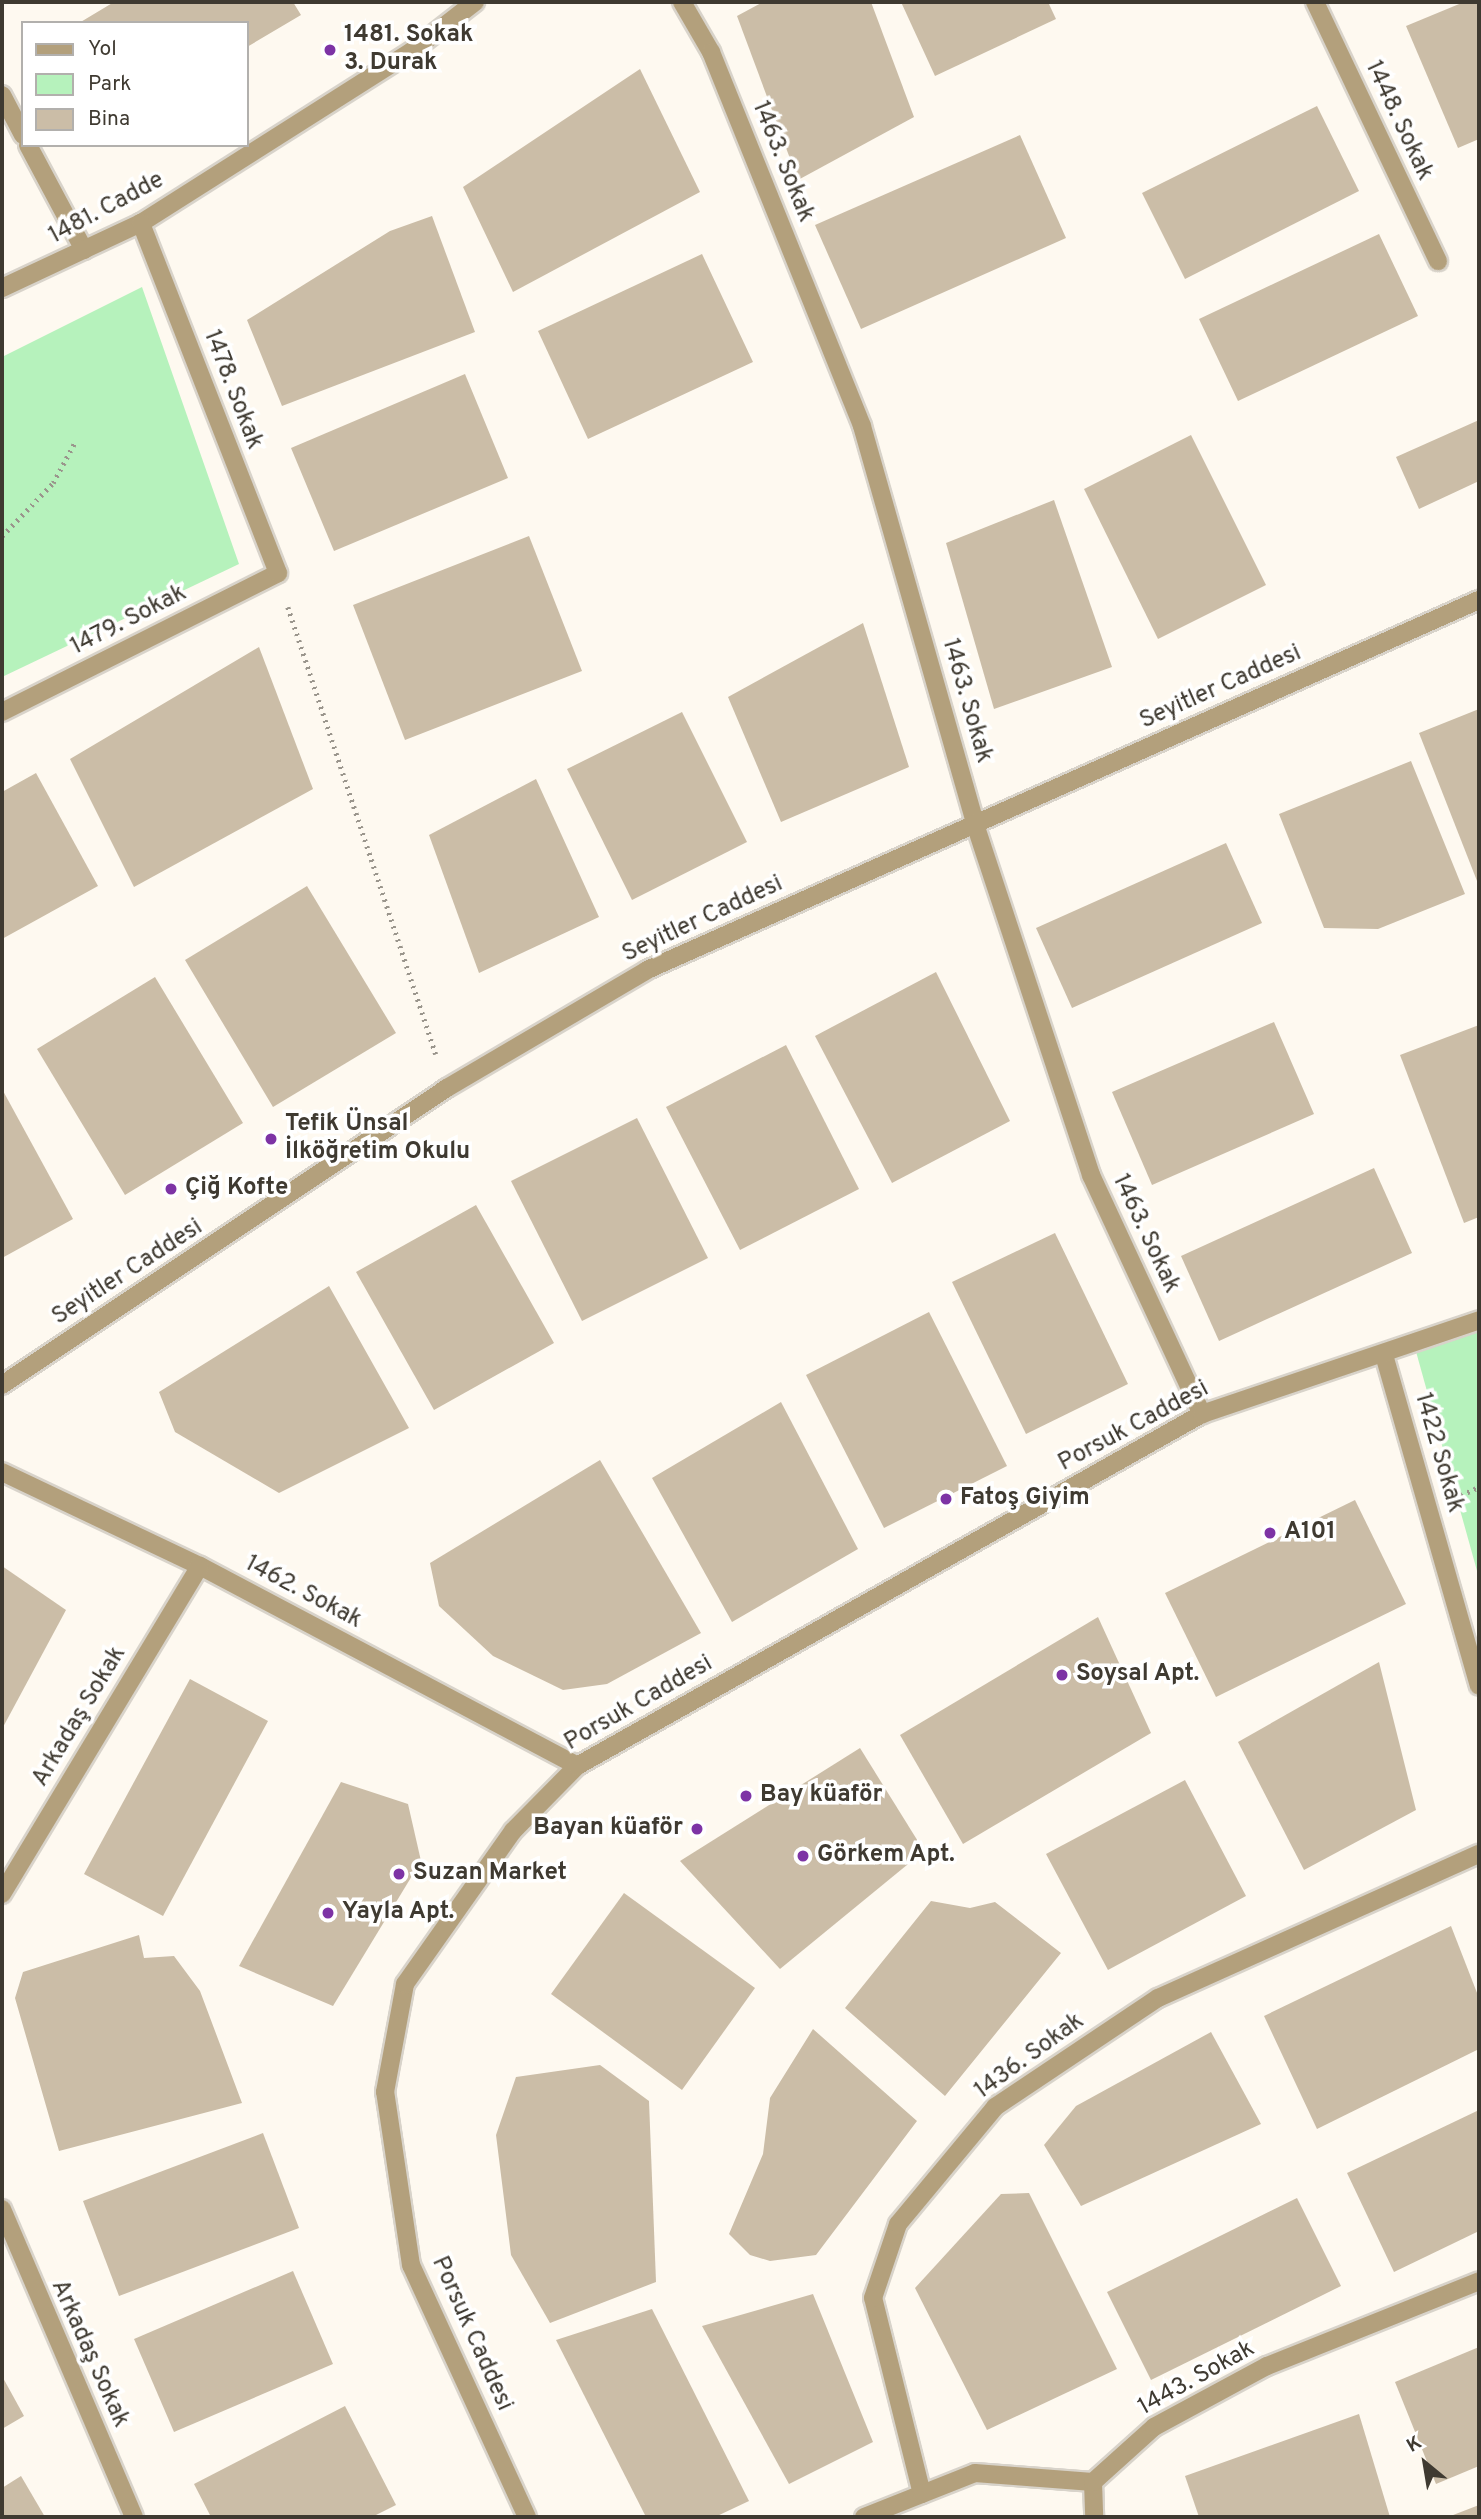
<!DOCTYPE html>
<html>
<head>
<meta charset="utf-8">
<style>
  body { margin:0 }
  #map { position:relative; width:1481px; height:2519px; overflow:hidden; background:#fef9f0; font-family:Overpass,sans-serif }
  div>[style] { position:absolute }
  .green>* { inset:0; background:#b6f2bc }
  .building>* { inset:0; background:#cbbda7 }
  .path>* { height:4.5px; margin-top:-2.25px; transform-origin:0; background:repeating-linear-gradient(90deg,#9a958c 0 2px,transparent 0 7px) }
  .roads { filter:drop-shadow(2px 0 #d8d3ca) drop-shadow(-2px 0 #d8d3ca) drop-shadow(0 2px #d8d3ca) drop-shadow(0 -2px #d8d3ca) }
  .street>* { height:18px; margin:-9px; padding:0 9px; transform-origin:9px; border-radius:9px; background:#b3a07c }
  .dots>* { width:19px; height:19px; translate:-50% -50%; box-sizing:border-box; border:4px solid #fff; border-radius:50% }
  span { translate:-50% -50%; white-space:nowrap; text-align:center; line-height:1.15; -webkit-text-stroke:7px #fff; paint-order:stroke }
  .poi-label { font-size:24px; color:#3f3a31; font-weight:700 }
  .left { translate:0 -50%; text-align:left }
  .right { translate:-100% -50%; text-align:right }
  .street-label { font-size:24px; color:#3f3a31 }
  .frame { position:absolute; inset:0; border:4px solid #3f3a31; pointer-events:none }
  .legend { position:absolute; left:21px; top:21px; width:228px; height:126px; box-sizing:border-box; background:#fff; border:2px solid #b2b0ad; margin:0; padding:9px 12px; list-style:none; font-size:21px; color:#3f3a31 }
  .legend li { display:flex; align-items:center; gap:14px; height:35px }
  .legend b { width:35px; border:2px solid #b2b0ad }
  .north { position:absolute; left:1390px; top:2428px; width:70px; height:70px; -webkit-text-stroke:5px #fff; paint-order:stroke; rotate:330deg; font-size:19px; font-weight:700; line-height:28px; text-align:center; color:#3f3a31 }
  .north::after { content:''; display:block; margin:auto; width:24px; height:32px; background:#3f3a31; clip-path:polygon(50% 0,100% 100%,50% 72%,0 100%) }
</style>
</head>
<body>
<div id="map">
  <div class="green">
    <i style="clip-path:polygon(142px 287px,239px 564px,2px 677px,2px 357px)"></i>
    <i style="clip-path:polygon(1479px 1325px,1479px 1578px,1415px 1348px)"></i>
  </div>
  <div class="building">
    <i style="clip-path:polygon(114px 2px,293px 2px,301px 15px,247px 47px,247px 23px,79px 23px)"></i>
    <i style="clip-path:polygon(763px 2px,871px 2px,914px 117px,798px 180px,737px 16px)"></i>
    <i style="clip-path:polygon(901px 2px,1048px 2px,1056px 19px,935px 76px)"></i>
    <i style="clip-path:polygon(1464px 2px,1479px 2px,1479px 139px,1458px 148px,1406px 26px)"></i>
    <i style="clip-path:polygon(640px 69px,700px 192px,513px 292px,463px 187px)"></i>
    <i style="clip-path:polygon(1317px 106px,1359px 191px,1185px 279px,1142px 193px)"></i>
    <i style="clip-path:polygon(1020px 135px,1066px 238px,861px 329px,815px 225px)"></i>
    <i style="clip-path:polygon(432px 216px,475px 332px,282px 406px,247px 320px,390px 231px)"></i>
    <i style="clip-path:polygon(1379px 234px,1418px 316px,1238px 401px,1199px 319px)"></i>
    <i style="clip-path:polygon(702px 254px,753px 362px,588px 439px,538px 331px)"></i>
    <i style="clip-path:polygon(465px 374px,508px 478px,334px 551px,291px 448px)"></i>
    <i style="clip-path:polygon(1479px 420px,1479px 481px,1419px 509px,1396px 457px)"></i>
    <i style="clip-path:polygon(1191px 435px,1266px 585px,1158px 639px,1084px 489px)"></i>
    <i style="clip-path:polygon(1054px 500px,1112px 667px,994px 709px,946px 543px)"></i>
    <i style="clip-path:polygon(529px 536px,582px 671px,405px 740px,353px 605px)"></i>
    <i style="clip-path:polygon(863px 623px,909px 767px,781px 822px,728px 697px)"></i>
    <i style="clip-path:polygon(259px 647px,313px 789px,134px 887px,70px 759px)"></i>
    <i style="clip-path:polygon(1479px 709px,1479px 886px,1419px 733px)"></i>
    <i style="clip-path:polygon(682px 712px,747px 842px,632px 900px,567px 769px)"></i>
    <i style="clip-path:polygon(1411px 761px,1465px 894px,1378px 929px,1324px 928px,1279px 814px)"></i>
    <i style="clip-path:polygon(36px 773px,98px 886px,2px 939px,2px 792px)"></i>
    <i style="clip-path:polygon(536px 779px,599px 917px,479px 973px,429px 835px)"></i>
    <i style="clip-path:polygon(1226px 843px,1262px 923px,1072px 1008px,1036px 928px)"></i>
    <i style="clip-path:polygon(307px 886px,396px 1033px,273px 1107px,185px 960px)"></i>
    <i style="clip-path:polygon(936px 972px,1010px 1121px,892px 1183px,815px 1036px)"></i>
    <i style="clip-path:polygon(155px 977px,243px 1123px,125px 1195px,37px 1049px)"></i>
    <i style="clip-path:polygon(1274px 1022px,1314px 1114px,1152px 1185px,1112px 1092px)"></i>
    <i style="clip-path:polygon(1479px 1025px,1479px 1217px,1464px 1223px,1400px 1055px)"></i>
    <i style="clip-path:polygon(786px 1045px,859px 1189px,740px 1250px,666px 1107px)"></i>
    <i style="clip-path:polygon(2px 1089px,73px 1219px,2px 1258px)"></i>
    <i style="clip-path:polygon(637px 1118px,708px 1258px,582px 1321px,511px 1181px)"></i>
    <i style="clip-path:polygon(1374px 1168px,1412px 1253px,1219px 1341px,1181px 1256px)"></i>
    <i style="clip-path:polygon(476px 1205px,554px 1343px,434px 1410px,356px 1272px)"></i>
    <i style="clip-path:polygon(1055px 1233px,1128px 1384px,1026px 1434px,952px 1282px)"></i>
    <i style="clip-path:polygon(329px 1286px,409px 1428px,279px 1493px,175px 1432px,159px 1392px)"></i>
    <i style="clip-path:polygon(929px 1312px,1007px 1466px,884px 1528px,806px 1375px)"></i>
    <i style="clip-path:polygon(781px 1402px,858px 1549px,732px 1622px,652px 1478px)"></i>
    <i style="clip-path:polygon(600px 1460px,701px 1633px,607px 1684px,563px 1690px,493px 1656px,439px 1606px,430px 1563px)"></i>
    <i style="clip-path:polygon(1355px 1500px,1406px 1604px,1216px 1697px,1165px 1593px)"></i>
    <i style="clip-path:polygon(2px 1566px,66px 1610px,2px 1729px)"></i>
    <i style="clip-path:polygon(1098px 1617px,1151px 1733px,963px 1844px,900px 1735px)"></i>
    <i style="clip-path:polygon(1379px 1662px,1416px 1810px,1304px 1870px,1238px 1742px)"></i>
    <i style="clip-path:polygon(190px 1679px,268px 1721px,163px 1916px,84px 1874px)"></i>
    <i style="clip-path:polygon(860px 1748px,924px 1851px,780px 1969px,680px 1861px)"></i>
    <i style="clip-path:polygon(1185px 1780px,1246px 1896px,1108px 1970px,1046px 1854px)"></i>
    <i style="clip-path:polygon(341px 1782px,408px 1804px,421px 1861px,333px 2006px,239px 1966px)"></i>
    <i style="clip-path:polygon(624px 1893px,755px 1988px,682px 2090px,551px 1994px)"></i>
    <i style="clip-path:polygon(931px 1901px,970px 1908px,995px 1902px,1061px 1953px,945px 2096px,845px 2008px)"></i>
    <i style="clip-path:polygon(1451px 1926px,1479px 1998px,1479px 2049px,1317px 2129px,1264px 2016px)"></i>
    <i style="clip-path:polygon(139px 1935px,144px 1958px,174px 1956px,200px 1991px,242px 2103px,59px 2151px,15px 1998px,23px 1972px)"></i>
    <i style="clip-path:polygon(813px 2029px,917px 2121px,816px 2255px,770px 2261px,750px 2255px,729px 2234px,763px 2154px,770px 2098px)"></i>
    <i style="clip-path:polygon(1211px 2032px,1261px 2124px,1081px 2206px,1044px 2145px,1076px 2106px)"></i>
    <i style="clip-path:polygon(600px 2065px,649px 2101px,656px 2282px,550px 2323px,511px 2255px,496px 2135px,516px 2077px)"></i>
    <i style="clip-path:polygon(1479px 2110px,1479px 2231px,1394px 2272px,1347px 2173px)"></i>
    <i style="clip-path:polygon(263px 2133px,299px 2228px,119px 2296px,83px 2201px)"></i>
    <i style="clip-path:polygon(1029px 2193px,1117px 2369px,987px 2430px,915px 2288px,1001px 2194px)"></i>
    <i style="clip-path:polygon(1297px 2198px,1341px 2286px,1151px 2380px,1107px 2292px)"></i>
    <i style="clip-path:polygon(293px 2271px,333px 2364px,174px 2432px,134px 2339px)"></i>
    <i style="clip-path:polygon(813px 2294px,873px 2442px,789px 2484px,702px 2326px)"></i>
    <i style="clip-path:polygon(652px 2309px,749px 2501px,715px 2517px,646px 2517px,556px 2340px)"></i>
    <i style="clip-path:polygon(1479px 2347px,1479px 2466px,1436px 2484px,1395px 2382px)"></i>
    <i style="clip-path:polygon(2px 2376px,24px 2416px,2px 2429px)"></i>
    <i style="clip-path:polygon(345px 2406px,396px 2505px,372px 2517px,211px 2517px,194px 2484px)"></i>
    <i style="clip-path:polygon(1359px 2414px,1390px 2517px,1199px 2517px,1185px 2476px)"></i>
    <i style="clip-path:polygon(21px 2476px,45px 2517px,2px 2517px,2px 2488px)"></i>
    <i style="clip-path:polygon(1479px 2505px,1479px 2517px,1448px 2517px)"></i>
  </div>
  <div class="path">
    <i style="left:2px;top:536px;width:74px;rotate:-46.1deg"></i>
    <i style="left:53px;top:483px;width:47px;rotate:-61.8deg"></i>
    <i style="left:288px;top:607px;width:471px;rotate:71.7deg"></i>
    <i style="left:1461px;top:1495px;width:20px;rotate:-24deg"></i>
  </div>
  <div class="roads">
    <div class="street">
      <i style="left:682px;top:2px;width:58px;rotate:59.9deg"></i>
      <i style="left:711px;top:52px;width:403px;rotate:68deg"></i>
      <i style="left:862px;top:426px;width:414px;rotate:74.1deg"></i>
      <i style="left:975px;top:824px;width:370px;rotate:71.7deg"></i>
      <i style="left:1091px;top:1175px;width:264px;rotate:65.1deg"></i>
      <i style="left:1315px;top:2px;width:287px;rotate:64.6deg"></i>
      <i style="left:2px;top:95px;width:45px;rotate:62.3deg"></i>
      <i style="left:28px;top:145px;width:119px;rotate:61.9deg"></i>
      <i style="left:2px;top:288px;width:153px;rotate:-25.1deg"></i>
      <i style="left:141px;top:223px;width:321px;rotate:-32.4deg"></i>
      <i style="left:412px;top:51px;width:80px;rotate:-37.9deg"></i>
      <i style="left:2px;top:712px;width:309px;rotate:-26.7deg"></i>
      <i style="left:278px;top:573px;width:376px;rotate:-111.4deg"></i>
      <i style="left:1384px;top:1355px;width:344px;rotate:74deg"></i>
      <i style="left:2px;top:1385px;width:535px;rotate:-33.72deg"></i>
      <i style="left:447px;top:1088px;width:232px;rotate:-30.5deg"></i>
      <i style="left:647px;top:970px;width:911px;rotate:-23.98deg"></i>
      <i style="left:2px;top:1472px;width:219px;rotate:25.4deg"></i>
      <i style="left:200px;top:1566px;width:427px;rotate:27.9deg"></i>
      <i style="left:2px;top:1894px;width:383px;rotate:-58.9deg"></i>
      <i style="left:2px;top:2209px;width:335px;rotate:66.8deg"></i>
      <i style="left:1093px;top:2482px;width:35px;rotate:88deg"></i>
      <i style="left:922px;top:2494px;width:202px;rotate:-104deg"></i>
      <i style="left:873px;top:2298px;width:78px;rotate:-71.3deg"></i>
      <i style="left:898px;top:2224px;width:152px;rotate:-50.3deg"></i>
      <i style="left:995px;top:2107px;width:196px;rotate:-33.8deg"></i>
      <i style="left:1158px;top:1998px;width:352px;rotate:-24.2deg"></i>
      <i style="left:527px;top:2517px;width:277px;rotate:-114.7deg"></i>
      <i style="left:411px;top:2265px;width:175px;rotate:-98.5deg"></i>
      <i style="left:385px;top:2092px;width:110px;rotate:-79.5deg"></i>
      <i style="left:405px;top:1984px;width:187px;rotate:-54.8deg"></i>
      <i style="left:513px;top:1831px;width:91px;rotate:-45.4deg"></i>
      <i style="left:577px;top:1766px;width:717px;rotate:-29.39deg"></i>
      <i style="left:1202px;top:1414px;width:293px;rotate:-18.7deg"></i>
      <i style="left:864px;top:2517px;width:119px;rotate:-21.6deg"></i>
      <i style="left:975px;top:2473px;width:118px;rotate:4.4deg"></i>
      <i style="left:1093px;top:2482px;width:82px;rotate:-42deg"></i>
      <i style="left:1154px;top:2427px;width:128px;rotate:-28.4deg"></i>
      <i style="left:1267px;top:2366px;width:228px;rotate:-21.8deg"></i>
    </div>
  </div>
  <div class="dots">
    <i style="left:330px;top:50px;background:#7d33a5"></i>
    <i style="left:271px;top:1139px;background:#7d33a5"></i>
    <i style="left:171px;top:1189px;background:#7d33a5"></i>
    <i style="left:946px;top:1499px;background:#7d33a5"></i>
    <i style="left:1270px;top:1533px;background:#7d33a5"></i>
    <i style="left:1062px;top:1675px;background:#7d33a5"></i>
    <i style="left:746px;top:1796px;background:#7d33a5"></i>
    <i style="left:697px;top:1829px;background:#7d33a5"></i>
    <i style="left:803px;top:1856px;background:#7d33a5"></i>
    <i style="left:399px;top:1874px;background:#7d33a5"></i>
    <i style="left:328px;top:1913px;background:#7d33a5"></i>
  </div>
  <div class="poi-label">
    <span class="left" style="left:344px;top:50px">1481. Sokak<br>3. Durak</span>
    <span class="left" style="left:285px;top:1139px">Tefik Ünsal<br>İlköğretim Okulu</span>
    <span class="left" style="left:185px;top:1189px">Çiğ Kofte</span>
    <span class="left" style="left:960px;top:1499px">Fatoş Giyim</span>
    <span class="left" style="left:1284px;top:1533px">A101</span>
    <span class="left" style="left:1076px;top:1675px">Soysal Apt.</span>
    <span class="left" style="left:760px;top:1796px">Bay küaför</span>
    <span class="right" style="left:683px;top:1829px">Bayan küaför</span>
    <span class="left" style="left:817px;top:1856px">Görkem Apt.</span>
    <span class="left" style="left:413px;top:1874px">Suzan Market</span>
    <span class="left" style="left:342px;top:1913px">Yayla Apt.</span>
  </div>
  <div class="street-label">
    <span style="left:1398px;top:121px;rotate:65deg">1448. Sokak</span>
    <span style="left:782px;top:162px;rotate:68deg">1463. Sokak</span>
    <span style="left:107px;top:209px;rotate:-28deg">1481. Cadde</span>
    <span style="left:232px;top:390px;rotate:69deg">1478. Sokak</span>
    <span style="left:129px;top:621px;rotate:-27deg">1479. Sokak</span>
    <span style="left:1221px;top:688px;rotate:-24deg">Seyitler Caddesi</span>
    <span style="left:966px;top:701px;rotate:74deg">1463. Sokak</span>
    <span style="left:703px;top:920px;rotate:-25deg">Seyitler Caddesi</span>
    <span style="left:1145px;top:1234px;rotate:65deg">1463. Sokak</span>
    <span style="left:128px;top:1273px;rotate:-33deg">Seyitler Caddesi</span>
    <span style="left:1134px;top:1427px;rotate:-28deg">Porsuk Caddesi</span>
    <span style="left:1438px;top:1453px;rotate:74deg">1422 Sokak</span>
    <span style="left:303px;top:1593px;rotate:28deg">1462. Sokak</span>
    <span style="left:639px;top:1704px;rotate:-30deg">Porsuk Caddesi</span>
    <span style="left:80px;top:1717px;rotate:-59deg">Arkadaş Sokak</span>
    <span style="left:1030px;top:2057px;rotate:-36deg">1436. Sokak</span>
    <span style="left:471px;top:2334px;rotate:66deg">Porsuk Caddesi</span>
    <span style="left:89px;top:2354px;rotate:66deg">Arkadaş Sokak</span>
    <span style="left:1197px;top:2379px;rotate:-29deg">1443. Sokak</span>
  </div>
  <div class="frame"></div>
  <ul class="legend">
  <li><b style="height:9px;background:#b3a07c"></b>Yol</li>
  <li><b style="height:19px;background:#b6f2bc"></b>Park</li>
  <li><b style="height:19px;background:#cbbda7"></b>Bina</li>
  </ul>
  <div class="north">K</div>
</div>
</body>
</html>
